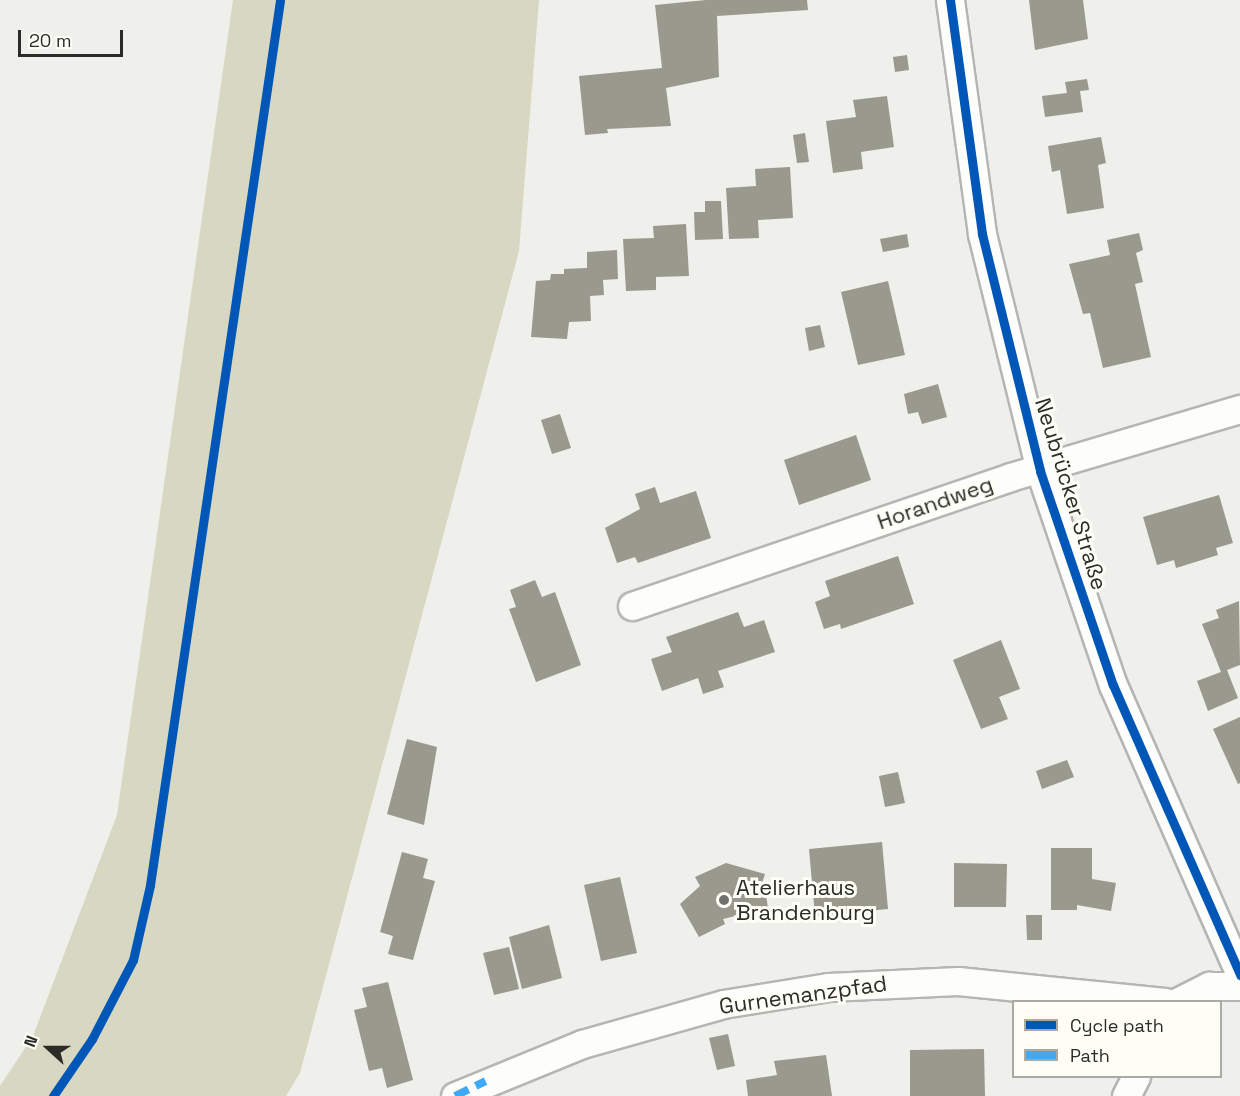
<!DOCTYPE html>
<html>
<head>
<meta charset="utf-8">
<style>
  body { margin:0 }
  #map { position:relative; width:1240px; height:1096px; overflow:hidden; background:#efefeb; font-family:"Space Grotesk",sans-serif }
  div>[style] { position:absolute }
  .green>* { inset:0; background:#d8d7c1 }
  .building>* { inset:0; background:#99998e }
  .roads { filter:drop-shadow(2px 0 #b5b5b1) drop-shadow(-2px 0 #b5b5b1) drop-shadow(0 2px #b5b5b1) drop-shadow(0 -2px #b5b5b1) }
  .street>* { height:27px; margin:-13.5px; padding:0 13.5px; transform-origin:13.5px; border-radius:13.5px; background:#fdfdfc }
  .quiet>* { height:8px; margin-top:-4px; transform-origin:0; background:repeating-linear-gradient(90deg,#3fa9f5 0 15px,transparent 0 23px) }
  .cycleway>* { height:9px; margin:-4.5px; padding:0 4.5px; transform-origin:4.5px; border-radius:4.5px; background:#0057b8 }
  .dots>* { width:16px; height:16px; translate:-50% -50%; box-sizing:border-box; border:3px solid #fefef6; border-radius:50% }
  span { translate:-50% -50%; white-space:nowrap; text-align:center; line-height:1.15; -webkit-text-stroke:6px #fefef6; paint-order:stroke }
  .street-label { font-size:22px; color:#2b2b28 }
  .poi-label { font-size:22px; color:#2b2b28 }
  .left { translate:0 -50%; text-align:left }
  .legend { position:absolute; left:1012px; top:1000px; width:210px; height:78px; box-sizing:border-box; background:#fefef6; border:2px solid #aaaaa4; margin:0; padding:8px 10px; list-style:none; font-size:18px; color:#2b2b28 }
  .legend li { display:flex; align-items:center; gap:12px; height:30px }
  .legend b { width:30px; border:2px solid #aaaaa4 }
  .north { position:absolute; left:18px; top:1018px; width:60px; height:60px; -webkit-text-stroke:4px #fefef6; paint-order:stroke; rotate:291deg; font-size:16px; font-weight:700; line-height:24px; text-align:center; color:#2b2b28 }
  .north::after { content:''; display:block; margin:auto; width:21px; height:27px; background:#2b2b28; clip-path:polygon(50% 0,100% 100%,50% 72%,0 100%) }
  .scale { position:absolute; left:18px; top:30px; width:105px; height:27px; box-sizing:border-box; border:3px solid #2b2b28; border-top:0; padding-left:8px; font-size:18px; line-height:21px; white-space:nowrap; color:#2b2b28; -webkit-text-stroke:4px #fefef6; paint-order:stroke }
</style>
</head>
<body>
<div id="map">
  <div class="green">
    <i style="clip-path:polygon(233px 0,539px 0,519px 251px,300px 1073px,286px 1096px,0 1096px,0 1086px,33px 1036px,117px 815px)"></i>
  </div>
  <div class="building">
    <i style="clip-path:polygon(706px 0,807px 0,808px 10px,717px 16px,719px 77px,666px 88px,671px 126px,607px 129px,608px 133px,585px 135px,579px 76px,662px 68px,655px 5px)"></i>
    <i style="clip-path:polygon(1029px 0,1083px 0,1088px 39px,1035px 50px)"></i>
    <i style="clip-path:polygon(907px 55px,909px 70px,895px 72px,893px 57px)"></i>
    <i style="clip-path:polygon(1087px 79px,1089px 90px,1080px 91px,1083px 112px,1045px 117px,1042px 96px,1067px 93px,1065px 82px)"></i>
    <i style="clip-path:polygon(887px 96px,894px 147px,861px 152px,863px 169px,833px 173px,826px 121px,856px 117px,853px 100px)"></i>
    <i style="clip-path:polygon(805px 133px,809px 162px,797px 163px,793px 135px)"></i>
    <i style="clip-path:polygon(1101px 137px,1106px 163px,1098px 165px,1104px 208px,1067px 214px,1060px 170px,1052px 172px,1048px 146px)"></i>
    <i style="clip-path:polygon(790px 167px,793px 218px,758px 220px,759px 238px,729px 239px,726px 188px,756px 186px,755px 169px)"></i>
    <i style="clip-path:polygon(705px 201px,721px 201px,723px 239px,695px 240px,694px 212px,705px 212px)"></i>
    <i style="clip-path:polygon(686px 224px,689px 276px,656px 277px,656px 290px,626px 291px,623px 239px,654px 238px,653px 226px)"></i>
    <i style="clip-path:polygon(1139px 233px,1143px 250px,1136px 253px,1143px 282px,1135px 284px,1151px 357px,1103px 368px,1090px 313px,1083px 314px,1069px 264px,1110px 255px,1107px 240px)"></i>
    <i style="clip-path:polygon(907px 234px,909px 247px,883px 252px,880px 239px)"></i>
    <i style="clip-path:polygon(617px 250px,618px 279px,603px 280px,604px 295px,590px 296px,591px 321px,569px 322px,567px 339px,531px 337px,536px 281px,550px 280px,551px 274px,564px 274px,564px 269px,587px 268px,587px 252px)"></i>
    <i style="clip-path:polygon(888px 281px,905px 355px,858px 365px,841px 292px)"></i>
    <i style="clip-path:polygon(820px 325px,825px 347px,809px 351px,805px 328px)"></i>
    <i style="clip-path:polygon(938px 384px,947px 417px,922px 424px,918px 412px,908px 414px,904px 394px)"></i>
    <i style="clip-path:polygon(560px 414px,571px 448px,552px 454px,541px 420px)"></i>
    <i style="clip-path:polygon(856px 435px,871px 480px,799px 505px,784px 460px)"></i>
    <i style="clip-path:polygon(655px 487px,660px 503px,696px 491px,711px 538px,638px 563px,635px 557px,617px 563px,605px 528px,640px 509px,635px 494px)"></i>
    <i style="clip-path:polygon(1219px 495px,1233px 543px,1216px 548px,1218px 555px,1176px 568px,1174px 560px,1157px 565px,1143px 517px)"></i>
    <i style="clip-path:polygon(898px 556px,914px 604px,841px 629px,840px 624px,824px 629px,815px 602px,830px 596px,825px 581px)"></i>
    <i style="clip-path:polygon(535px 580px,542px 597px,555px 592px,581px 665px,536px 682px,509px 609px,516px 607px,510px 590px)"></i>
    <i style="clip-path:polygon(1239px 601px,1240px 665px,1227px 670px,1238px 698px,1208px 711px,1197px 681px,1221px 672px,1202px 624px,1219px 618px,1216px 610px)"></i>
    <i style="clip-path:polygon(738px 612px,744px 627px,764px 620px,775px 652px,718px 671px,724px 687px,703px 694px,698px 678px,662px 691px,651px 659px,672px 652px,666px 637px)"></i>
    <i style="clip-path:polygon(1001px 640px,1020px 689px,999px 697px,1008px 719px,981px 729px,953px 660px)"></i>
    <i style="clip-path:polygon(1240px 717px,1240px 783px,1238px 784px,1213px 729px)"></i>
    <i style="clip-path:polygon(407px 739px,437px 747px,424px 825px,387px 814px)"></i>
    <i style="clip-path:polygon(1067px 760px,1074px 777px,1042px 789px,1036px 771px)"></i>
    <i style="clip-path:polygon(898px 772px,905px 803px,885px 807px,879px 776px)"></i>
    <i style="clip-path:polygon(882px 842px,888px 909px,815px 916px,809px 849px)"></i>
    <i style="clip-path:polygon(1051px 848px,1092px 848px,1092px 879px,1116px 883px,1111px 911px,1077px 905px,1077px 910px,1051px 910px)"></i>
    <i style="clip-path:polygon(402px 852px,428px 859px,423px 878px,435px 881px,413px 960px,388px 954px,393px 936px,380px 932px)"></i>
    <i style="clip-path:polygon(726px 863px,765px 874px,759px 893px,766px 895px,768px 908px,723px 919px,725px 924px,699px 937px,680px 904px,700px 886px,695px 877px)"></i>
    <i style="clip-path:polygon(954px 863px,1007px 864px,1006px 907px,954px 907px)"></i>
    <i style="clip-path:polygon(620px 877px,637px 953px,601px 961px,584px 885px)"></i>
    <i style="clip-path:polygon(1026px 915px,1042px 915px,1042px 940px,1027px 940px)"></i>
    <i style="clip-path:polygon(549px 925px,562px 978px,522px 989px,509px 937px)"></i>
    <i style="clip-path:polygon(509px 947px,519px 989px,494px 995px,483px 953px)"></i>
    <i style="clip-path:polygon(388px 982px,413px 1080px,387px 1088px,382px 1068px,369px 1071px,354px 1010px,367px 1007px,362px 988px)"></i>
    <i style="clip-path:polygon(728px 1034px,735px 1066px,717px 1070px,709px 1038px)"></i>
    <i style="clip-path:polygon(984px 1049px,985px 1096px,910px 1096px,910px 1050px)"></i>
    <i style="clip-path:polygon(826px 1055px,832px 1096px,748px 1096px,746px 1080px,777px 1075px,774px 1061px)"></i>
  </div>
  <div class="roads">
    <div class="street">
      <i style="left:950px;top:0;width:236px;rotate:82.2deg"></i>
      <i style="left:982px;top:234px;width:244px;rotate:76.2deg"></i>
      <i style="left:1040px;top:471px;width:226px;rotate:71.2deg"></i>
      <i style="left:1113px;top:685px;width:317px;rotate:66.3deg"></i>
      <i style="left:632px;top:606px;width:399px;rotate:-18.8deg"></i>
      <i style="left:1010px;top:477px;width:240px;rotate:-16.5deg"></i>
      <i style="left:1177px;top:1002px;width:36px;rotate:-27deg"></i>
      <i style="left:1209px;top:986px;width:31px"></i>
      <i style="left:455px;top:1096px;width:137px;rotate:-22.3deg"></i>
      <i style="left:582px;top:1044px;width:147px;rotate:-15.8deg"></i>
      <i style="left:723px;top:1004px;width:106px;rotate:-9.2deg"></i>
      <i style="left:828px;top:987px;width:130px;rotate:-2.6deg"></i>
      <i style="left:958px;top:981px;width:208px;rotate:5.8deg"></i>
      <i style="left:1126px;top:1096px;width:22px;rotate:-63deg"></i>
    </div>
  </div>
  <div class="quiet">
    <i style="left:455px;top:1096px;width:34px;rotate:-26deg"></i>
  </div>
  <div class="cycleway">
    <i style="left:950px;top:0;width:236px;rotate:82.2deg"></i>
    <i style="left:982px;top:234px;width:244px;rotate:76.2deg"></i>
    <i style="left:1040px;top:471px;width:226px;rotate:71.2deg"></i>
    <i style="left:1113px;top:685px;width:317px;rotate:66.3deg"></i>
    <i style="left:53px;top:1096px;width:69px;rotate:-55.6deg"></i>
    <i style="left:92px;top:1039px;width:89px;rotate:-62.6deg"></i>
    <i style="left:133px;top:960px;width:77px;rotate:-77.2deg"></i>
    <i style="left:150px;top:885px;width:894px;rotate:-81.64deg"></i>
  </div>
  <div class="dots">
    <i style="left:724px;top:900px;background:#70706c"></i>
  </div>
  <div class="street-label">
    <span style="left:1071px;top:494px;rotate:73deg">Neubrücker Straße</span>
    <span style="left:935px;top:503px;rotate:-19deg">Horandweg</span>
    <span style="left:803px;top:995px;rotate:-8deg">Gurnemanzpfad</span>
  </div>
  <div class="poi-label">
    <span class="left" style="left:736px;top:900px">Atelierhaus<br>Brandenburg</span>
  </div>
  <ul class="legend">
  <li><b style="height:8px;background:#0057b8"></b>Cycle path</li>
  <li><b style="height:8px;background:#3fa9f5"></b>Path</li>
  </ul>
  <div class="north">N</div>
  <div class="scale">20 m</div>
</div>
</body>
</html>
